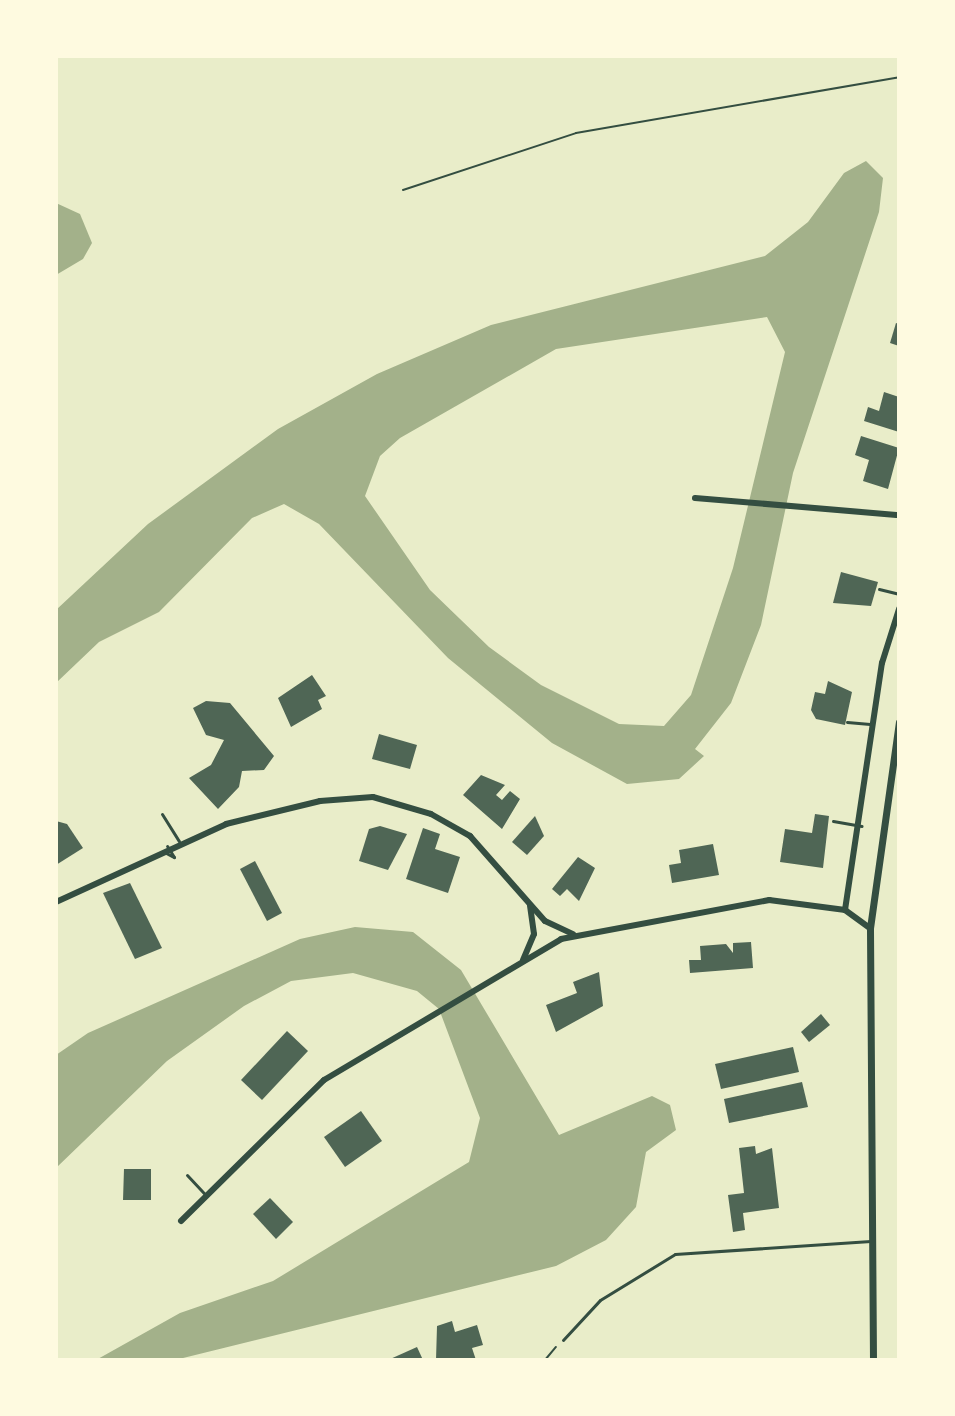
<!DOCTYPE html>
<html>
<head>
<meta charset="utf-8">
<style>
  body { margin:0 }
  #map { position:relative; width:955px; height:1416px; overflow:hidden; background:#e9edc9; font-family:"Roboto Condensed",sans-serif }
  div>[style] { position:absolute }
  .water>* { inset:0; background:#a3b18a }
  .building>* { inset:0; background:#4f6655 }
  .path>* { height:2px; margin:-1px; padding:0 1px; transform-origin:1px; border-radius:1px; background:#344e41 }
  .service>* { height:3px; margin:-1.5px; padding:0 1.5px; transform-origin:1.5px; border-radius:1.5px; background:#344e41 }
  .minor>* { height:6px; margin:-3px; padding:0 3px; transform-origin:3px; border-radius:3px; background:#344e41 }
  .tertiary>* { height:7px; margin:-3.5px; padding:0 3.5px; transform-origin:3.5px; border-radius:3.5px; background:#344e41 }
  span { translate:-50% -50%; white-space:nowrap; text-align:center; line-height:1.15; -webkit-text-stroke:6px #fefae0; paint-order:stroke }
  .frame { position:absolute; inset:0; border:58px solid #fefae0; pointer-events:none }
</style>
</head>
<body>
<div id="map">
  <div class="water">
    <i style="clip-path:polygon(evenodd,866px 161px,883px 178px,879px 212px,793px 473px,761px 625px,731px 703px,695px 749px,704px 756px,679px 779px,627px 784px,552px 743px,448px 658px,319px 524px,284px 504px,252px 518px,159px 612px,99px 642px,56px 683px,56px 610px,148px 524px,278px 429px,377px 374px,491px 325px,765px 256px,808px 222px,844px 173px,866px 161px,767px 317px,785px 352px,733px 568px,691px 695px,664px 726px,619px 724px,541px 685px,489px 647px,430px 590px,365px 496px,380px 456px,400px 438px,556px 349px,767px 317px)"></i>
    <i style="clip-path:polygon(56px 203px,80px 214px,92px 243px,83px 259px,56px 275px)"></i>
    <i style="clip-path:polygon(355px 927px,413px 932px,461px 970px,559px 1135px,652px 1096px,670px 1105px,676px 1130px,646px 1152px,636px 1207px,606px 1240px,556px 1266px,175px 1360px,96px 1360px,180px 1313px,273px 1281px,469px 1162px,480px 1118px,439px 1009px,417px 991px,353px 973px,291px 981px,244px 1006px,167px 1061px,56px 1168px,56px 1055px,88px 1033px,300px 939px)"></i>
  </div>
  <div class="building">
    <i style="clip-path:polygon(896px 323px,899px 324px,899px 346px,890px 343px)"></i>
    <i style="clip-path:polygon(884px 392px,899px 397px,899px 432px,864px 421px,868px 407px,879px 411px)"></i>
    <i style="clip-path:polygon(861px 436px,899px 448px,888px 489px,863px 481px,869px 460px,855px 455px)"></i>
    <i style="clip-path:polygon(841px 572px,878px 582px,871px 606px,833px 603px)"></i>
    <i style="clip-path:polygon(312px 675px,326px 696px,318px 700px,322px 709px,291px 727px,278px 698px)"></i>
    <i style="clip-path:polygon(828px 681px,852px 692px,845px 725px,816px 719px,811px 710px,815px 692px,825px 694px)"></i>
    <i style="clip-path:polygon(206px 701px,230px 703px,274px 756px,264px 770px,242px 771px,239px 787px,218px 809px,189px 778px,211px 765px,224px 740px,206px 735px,193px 708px)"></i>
    <i style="clip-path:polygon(379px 734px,417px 745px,410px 769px,372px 759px)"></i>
    <i style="clip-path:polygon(481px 775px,505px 785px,496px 795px,502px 800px,510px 791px,520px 799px,502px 829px,463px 795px)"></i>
    <i style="clip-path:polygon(815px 814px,829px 816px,823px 868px,780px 862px,785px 829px,812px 833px)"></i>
    <i style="clip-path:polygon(535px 816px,544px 836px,527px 855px,512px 842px)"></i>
    <i style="clip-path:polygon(56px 821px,67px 824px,83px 848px,56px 865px)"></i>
    <i style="clip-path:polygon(380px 826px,407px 834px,388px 870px,359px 861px,369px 829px)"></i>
    <i style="clip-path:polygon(423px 828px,440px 834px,435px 849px,460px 857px,448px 893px,406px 879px)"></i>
    <i style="clip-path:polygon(713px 844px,719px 875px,672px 883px,669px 865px,681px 863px,679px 850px)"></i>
    <i style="clip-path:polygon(578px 857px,595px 868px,579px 901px,567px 889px,560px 896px,552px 889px)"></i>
    <i style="clip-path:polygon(255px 861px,282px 913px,267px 921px,240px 869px)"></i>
    <i style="clip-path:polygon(130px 883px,162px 948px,135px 959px,103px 893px)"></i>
    <i style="clip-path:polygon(751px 942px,753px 968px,690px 973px,689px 960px,701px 960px,700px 946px,726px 944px,733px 953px,733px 943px)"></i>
    <i style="clip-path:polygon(599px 972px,603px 1006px,556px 1032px,546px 1005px,577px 993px,573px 982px)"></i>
    <i style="clip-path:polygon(821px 1014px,830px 1025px,809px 1042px,801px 1032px)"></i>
    <i style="clip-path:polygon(287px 1031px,308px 1051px,262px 1100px,241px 1080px)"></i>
    <i style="clip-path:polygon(793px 1047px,799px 1072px,721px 1089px,715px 1064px)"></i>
    <i style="clip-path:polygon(802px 1082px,808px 1107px,729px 1123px,724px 1099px)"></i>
    <i style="clip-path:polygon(361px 1111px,382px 1141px,345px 1167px,324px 1137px)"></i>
    <i style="clip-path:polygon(755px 1146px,756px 1154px,772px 1148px,779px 1208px,743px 1213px,745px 1230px,733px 1232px,728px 1195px,744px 1193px,739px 1148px)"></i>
    <i style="clip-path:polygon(124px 1169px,151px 1169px,151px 1200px,123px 1200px)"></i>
    <i style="clip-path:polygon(270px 1198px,293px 1222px,276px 1239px,253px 1214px)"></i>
    <i style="clip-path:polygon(452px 1321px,455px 1332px,477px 1325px,483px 1345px,472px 1348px,476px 1360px,436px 1360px,437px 1326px)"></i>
    <i style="clip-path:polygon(417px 1347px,423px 1360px,388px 1360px)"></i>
  </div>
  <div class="path">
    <i style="left:403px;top:190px;width:182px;rotate:-18.2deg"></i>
    <i style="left:576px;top:133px;width:328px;rotate:-9.8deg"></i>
    <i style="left:545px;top:1360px;width:17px;rotate:-50deg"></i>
  </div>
  <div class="service">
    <i style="left:879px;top:589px;width:21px;rotate:14deg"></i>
    <i style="left:847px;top:722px;width:23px;rotate:5deg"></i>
    <i style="left:162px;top:814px;width:32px;rotate:58deg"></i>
    <i style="left:833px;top:821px;width:29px;rotate:10deg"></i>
    <i style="left:166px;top:853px;width:9px;rotate:27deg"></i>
    <i style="left:174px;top:857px;width:13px;rotate:-122deg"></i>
    <i style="left:187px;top:1175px;width:26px;rotate:47deg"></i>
    <i style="left:563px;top:1340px;width:54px;rotate:-47.2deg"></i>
    <i style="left:600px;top:1300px;width:88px;rotate:-31.5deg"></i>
    <i style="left:675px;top:1254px;width:196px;rotate:-3.8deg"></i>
  </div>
  <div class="minor">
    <i style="left:695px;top:498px;width:205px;rotate:4.8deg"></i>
    <i style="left:56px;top:902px;width:187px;rotate:-24.6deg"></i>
    <i style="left:226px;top:824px;width:97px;rotate:-13.7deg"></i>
    <i style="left:320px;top:801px;width:53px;rotate:-4.3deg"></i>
    <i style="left:373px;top:797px;width:60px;rotate:16.3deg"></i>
    <i style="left:431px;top:814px;width:45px;rotate:29.4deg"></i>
    <i style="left:470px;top:836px;width:113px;rotate:48.6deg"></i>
    <i style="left:545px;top:921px;width:31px;rotate:25deg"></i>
    <i style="left:845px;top:910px;width:250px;rotate:-81.5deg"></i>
    <i style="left:882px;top:663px;width:57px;rotate:-72.5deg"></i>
    <i style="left:523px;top:960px;width:28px;rotate:-67deg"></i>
    <i style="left:534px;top:934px;width:29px;rotate:-98deg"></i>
    <i style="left:181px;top:1221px;width:201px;rotate:-44.6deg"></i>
    <i style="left:324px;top:1080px;width:276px;rotate:-30.7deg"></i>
    <i style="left:561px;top:939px;width:212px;rotate:-10.6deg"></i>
    <i style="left:769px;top:900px;width:77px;rotate:7.5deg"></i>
    <i style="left:845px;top:910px;width:31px;rotate:36deg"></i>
  </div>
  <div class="tertiary">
    <i style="left:873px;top:1360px;width:432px;rotate:-90.4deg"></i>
    <i style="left:870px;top:928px;width:208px;rotate:-82deg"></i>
  </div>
  <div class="frame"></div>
</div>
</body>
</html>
